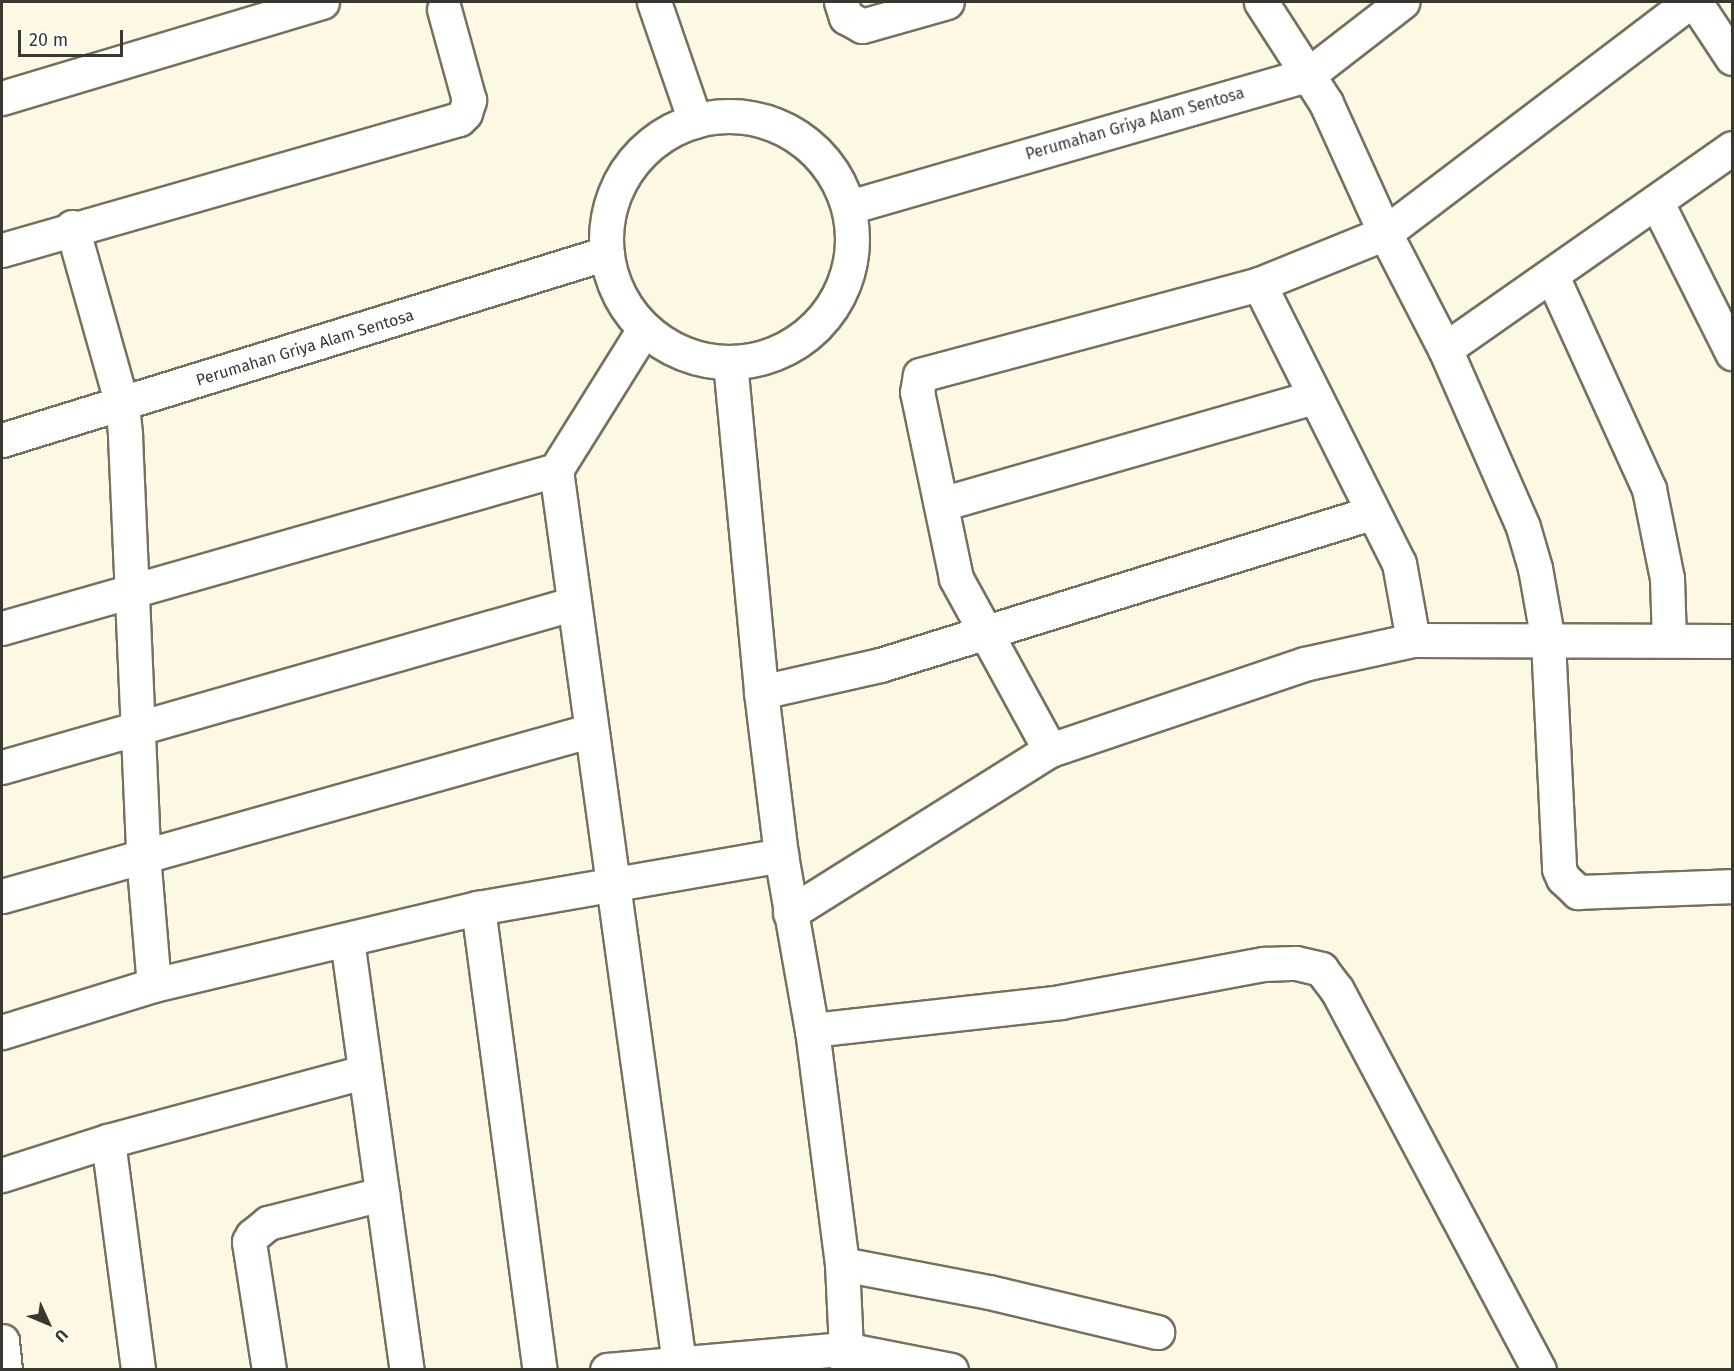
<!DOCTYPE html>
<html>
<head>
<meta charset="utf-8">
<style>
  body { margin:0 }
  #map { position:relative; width:1734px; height:1371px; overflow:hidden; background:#fcf8e3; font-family:"Fira Sans",sans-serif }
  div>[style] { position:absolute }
  .roads { filter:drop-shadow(2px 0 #74715e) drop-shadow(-2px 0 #74715e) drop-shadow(0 2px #74715e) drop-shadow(0 -2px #74715e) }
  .street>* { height:33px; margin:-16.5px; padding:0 16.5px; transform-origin:16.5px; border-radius:16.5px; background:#fff }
  .secondary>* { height:33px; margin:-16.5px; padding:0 16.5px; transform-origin:16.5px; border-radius:16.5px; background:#fff }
  .secondary>.ring { margin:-16.5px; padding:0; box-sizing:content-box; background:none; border:33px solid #fff; border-radius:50% }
  span { translate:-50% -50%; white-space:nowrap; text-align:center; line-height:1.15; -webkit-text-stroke:5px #fff; paint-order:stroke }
  .street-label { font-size:16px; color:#39372f }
  .frame { position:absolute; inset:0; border:3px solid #39372f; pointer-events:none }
  .north { position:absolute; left:18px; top:1293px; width:60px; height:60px; -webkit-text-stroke:4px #fff; paint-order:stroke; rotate:134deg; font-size:16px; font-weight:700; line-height:24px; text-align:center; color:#39372f }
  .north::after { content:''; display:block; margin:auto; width:21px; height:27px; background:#39372f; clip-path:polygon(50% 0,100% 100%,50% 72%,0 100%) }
  .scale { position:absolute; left:18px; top:30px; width:105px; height:27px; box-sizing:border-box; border:3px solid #39372f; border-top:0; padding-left:8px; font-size:18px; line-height:21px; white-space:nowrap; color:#39372f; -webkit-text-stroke:4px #fff; paint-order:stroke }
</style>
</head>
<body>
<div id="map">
  <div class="roads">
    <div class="street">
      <i style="left:654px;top:2px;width:126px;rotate:71deg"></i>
      <i style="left:841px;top:2px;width:16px;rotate:72deg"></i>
      <i style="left:846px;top:17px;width:18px;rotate:29deg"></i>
      <i style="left:862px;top:26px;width:88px;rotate:-15.8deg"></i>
      <i style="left:1261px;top:2px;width:120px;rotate:57.2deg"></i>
      <i style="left:1326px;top:103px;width:143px;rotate:65.6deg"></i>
      <i style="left:1385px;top:233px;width:131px;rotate:62.7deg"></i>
      <i style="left:1445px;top:349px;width:194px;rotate:66.3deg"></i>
      <i style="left:1523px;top:527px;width:43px;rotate:73.7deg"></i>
      <i style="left:1535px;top:568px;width:74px;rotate:79.9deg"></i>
      <i style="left:1548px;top:641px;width:228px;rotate:87.2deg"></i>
      <i style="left:1559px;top:869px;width:10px;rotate:66deg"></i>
      <i style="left:1563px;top:878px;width:21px;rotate:43deg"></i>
      <i style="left:1578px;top:892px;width:154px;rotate:-2.2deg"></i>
      <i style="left:1695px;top:2px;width:67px;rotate:56.5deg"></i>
      <i style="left:2px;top:98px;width:334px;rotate:-16.7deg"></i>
      <i style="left:1657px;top:203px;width:168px;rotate:63.4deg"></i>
      <i style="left:72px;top:227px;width:185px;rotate:74.3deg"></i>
      <i style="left:122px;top:405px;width:31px;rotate:84deg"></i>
      <i style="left:125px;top:436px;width:419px;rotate:87.5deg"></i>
      <i style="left:143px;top:855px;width:130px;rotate:85.2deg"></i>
      <i style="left:2px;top:250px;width:475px;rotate:-16deg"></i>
      <i style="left:459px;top:119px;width:8px;rotate:-45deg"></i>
      <i style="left:465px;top:113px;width:14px;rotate:-73deg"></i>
      <i style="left:469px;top:100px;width:94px;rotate:-105.4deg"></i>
      <i style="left:1552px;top:276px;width:234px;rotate:65.5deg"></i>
      <i style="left:1649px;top:489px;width:91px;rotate:78.6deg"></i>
      <i style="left:1667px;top:578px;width:62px;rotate:88.2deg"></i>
      <i style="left:1259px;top:284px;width:312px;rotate:63.4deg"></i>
      <i style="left:1399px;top:563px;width:78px;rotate:79.7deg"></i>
      <i style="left:644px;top:329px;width:166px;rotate:122deg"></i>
      <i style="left:556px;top:470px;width:909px;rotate:82.16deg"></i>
      <i style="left:1445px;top:349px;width:350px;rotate:-35deg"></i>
      <i style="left:730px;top:362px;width:331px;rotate:84.6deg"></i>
      <i style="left:761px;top:692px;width:164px;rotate:83deg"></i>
      <i style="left:781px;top:855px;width:178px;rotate:80deg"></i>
      <i style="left:812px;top:1030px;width:236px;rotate:82.7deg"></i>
      <i style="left:842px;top:1264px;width:106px;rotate:87.3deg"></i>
      <i style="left:941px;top:504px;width:389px;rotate:-16deg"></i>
      <i style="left:2px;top:628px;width:576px;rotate:-15.92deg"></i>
      <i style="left:761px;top:692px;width:122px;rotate:-12.8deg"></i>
      <i style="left:880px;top:665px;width:514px;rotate:-17.2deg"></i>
      <i style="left:1050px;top:750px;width:196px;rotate:-118.7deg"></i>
      <i style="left:956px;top:578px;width:190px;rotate:-101.8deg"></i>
      <i style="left:917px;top:392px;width:17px;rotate:-80deg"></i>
      <i style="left:920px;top:375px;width:351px;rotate:-15deg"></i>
      <i style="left:1259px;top:284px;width:136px;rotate:-22deg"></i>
      <i style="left:1385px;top:233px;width:382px;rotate:-37.2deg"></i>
      <i style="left:2px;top:767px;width:593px;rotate:-15.96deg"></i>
      <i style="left:2px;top:896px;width:610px;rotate:-15.7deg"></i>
      <i style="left:478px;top:908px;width:466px;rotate:82.4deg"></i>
      <i style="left:790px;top:913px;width:307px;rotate:-32.1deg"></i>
      <i style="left:1050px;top:750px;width:268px;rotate:-18.7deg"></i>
      <i style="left:1304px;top:664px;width:112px;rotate:-12.4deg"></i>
      <i style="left:1413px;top:640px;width:319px;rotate:0.2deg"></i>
      <i style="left:347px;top:940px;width:434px;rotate:82.1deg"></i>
      <i style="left:812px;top:1030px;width:250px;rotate:-6.4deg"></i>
      <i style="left:1060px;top:1002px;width:208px;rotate:-10.6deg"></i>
      <i style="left:1264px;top:964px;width:32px;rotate:-2deg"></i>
      <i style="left:1296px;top:963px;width:26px;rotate:13deg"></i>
      <i style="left:1321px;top:969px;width:26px;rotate:53deg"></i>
      <i style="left:1337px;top:990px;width:430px;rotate:62deg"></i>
      <i style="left:2px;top:1032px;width:159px;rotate:-17.2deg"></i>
      <i style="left:154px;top:985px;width:333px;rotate:-13.4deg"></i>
      <i style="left:478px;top:908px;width:308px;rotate:-9.9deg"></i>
      <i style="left:108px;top:1141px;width:231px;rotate:82.5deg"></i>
      <i style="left:2px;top:1175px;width:111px;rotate:-17.8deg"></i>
      <i style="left:108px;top:1141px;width:265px;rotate:-15.1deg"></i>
      <i style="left:842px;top:1264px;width:150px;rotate:10.8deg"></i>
      <i style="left:989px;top:1292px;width:173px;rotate:13.4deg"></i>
      <i style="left:2px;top:1341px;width:29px;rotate:84deg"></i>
      <i style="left:269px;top:1370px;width:130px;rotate:-98.9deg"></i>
      <i style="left:249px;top:1242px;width:7px;rotate:-63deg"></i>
      <i style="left:252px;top:1236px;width:21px;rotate:-39deg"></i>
      <i style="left:268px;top:1223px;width:118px;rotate:-14.3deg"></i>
      <i style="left:607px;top:1370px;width:238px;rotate:-5.1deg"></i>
      <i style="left:844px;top:1349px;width:109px;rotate:11.1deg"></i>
    </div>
    <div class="secondary">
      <i class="ring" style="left:606px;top:116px;width:213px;height:213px"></i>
      <i style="left:849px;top:207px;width:479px;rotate:-16.1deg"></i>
      <i style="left:1309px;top:74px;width:118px;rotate:-37.7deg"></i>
      <i style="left:2px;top:440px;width:633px;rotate:-17.18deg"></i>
    </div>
  </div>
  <div class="street-label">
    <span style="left:1135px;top:124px;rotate:-16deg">Perumahan Griya Alam Sentosa</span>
    <span style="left:305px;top:348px;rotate:-17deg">Perumahan Griya Alam Sentosa</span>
  </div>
  <div class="frame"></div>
  <div class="north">U</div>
  <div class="scale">20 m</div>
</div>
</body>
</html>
